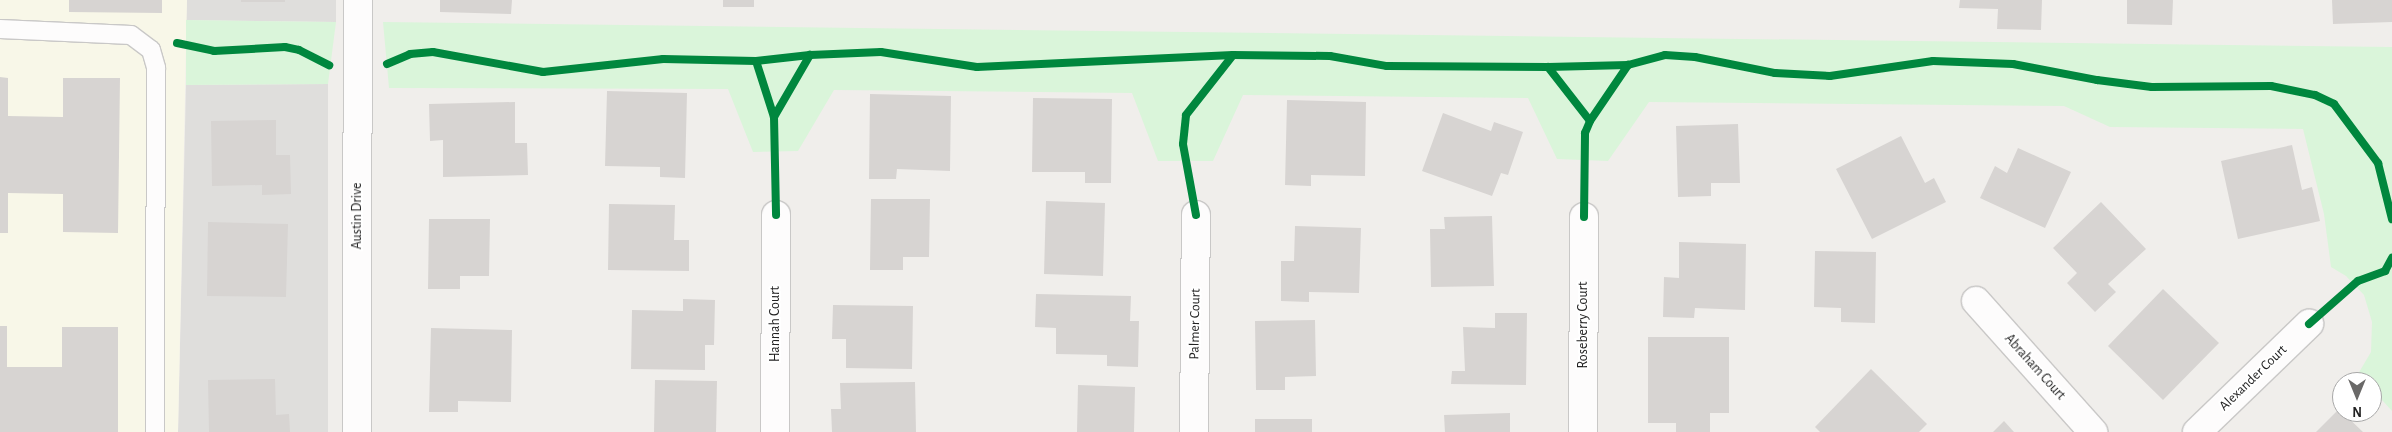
<!DOCTYPE html>
<html>
<head>
<meta charset="utf-8">
<style>
  body { margin:0 }
  #map { position:relative; width:2392px; height:432px; overflow:hidden; background:#f0eeeb; font-family:"Alegreya Sans",sans-serif }
  div>[style] { position:absolute }
  .residential>* { inset:0; background:#dfdedc }
  .education>* { inset:0; background:#f8f7e8 }
  .park>* { inset:0; background:#daf5da }
  .building>* { inset:0; background:#d7d4d2 }
  .roads { filter:drop-shadow(1px 0 #c9c8c7) drop-shadow(-1px 0 #c9c8c7) drop-shadow(0 1px #c9c8c7) drop-shadow(0 -1px #c9c8c7) }
  .service>* { height:18px; margin:-9px; padding:0 9px; transform-origin:9px; border-radius:9px; background:#fdfcfc }
  .minor>* { height:28px; margin:-14px; padding:0 14px; transform-origin:14px; border-radius:14px; background:#fdfcfc }
  .cycleway>* { height:8px; margin:-4px; padding:0 4px; transform-origin:4px; border-radius:4px; background:#00873e }
  span { translate:-50% -50%; white-space:nowrap; text-align:center; line-height:1.15; -webkit-text-stroke:4px #fff; paint-order:stroke }
  .street-label { font-size:14px; color:#222 }
  .north { position:absolute; left:2332px; top:372px; width:50px; height:50px; box-sizing:border-box; background:#fff; border:1px solid #a7a7a7; border-radius:50%; rotate:180deg; font-size:14px; font-weight:700; line-height:20px; text-align:center; color:#222 }
  .north::after { content:''; display:block; margin:auto; width:18px; height:22px; background:#6a6968; clip-path:polygon(50% 0,100% 100%,50% 72%,0 100%) }
</style>
</head>
<body>
<div id="map">
  <div class="residential">
    <i style="clip-path:polygon(187px 0,336px 0,336px 22px,186px 20px)"></i>
    <i style="clip-path:polygon(328px 84px,328px 432px,178px 432px,186px 85px)"></i>
  </div>
  <div class="education">
    <i style="clip-path:polygon(0 0,187px 0,178px 432px,0 432px)"></i>
  </div>
  <div class="park">
    <i style="clip-path:polygon(186px 20px,336px 22px,328px 84px,186px 85px)"></i>
    <i style="clip-path:polygon(383px 22px,2392px 47px,2392px 411px,2372px 389px,2372px 382px,2365px 382px,2358px 374px,2371px 352px,2372px 322px,2364px 295px,2346px 276px,2331px 267px,2324px 214px,2303px 129px,2110px 127px,2064px 106px,1649px 102px,1608px 161px,1557px 159px,1528px 98px,1243px 95px,1213px 161px,1158px 161px,1132px 93px,834px 90px,798px 151px,753px 152px,728px 89px,389px 88px)"></i>
  </div>
  <div class="building">
    <i style="clip-path:polygon(69px 0,162px 0,162px 13px,69px 12px)"></i>
    <i style="clip-path:polygon(241px 0,285px 0,285px 2px,241px 2px)"></i>
    <i style="clip-path:polygon(440px 0,512px 0,511px 14px,440px 12px)"></i>
    <i style="clip-path:polygon(723px 0,754px 0,754px 7px,723px 7px)"></i>
    <i style="clip-path:polygon(1960px 0,2042px 0,2041px 30px,1997px 29px,1998px 9px,1959px 8px)"></i>
    <i style="clip-path:polygon(2127px 0,2173px 0,2172px 25px,2127px 24px)"></i>
    <i style="clip-path:polygon(2332px 0,2392px 0,2392px 22px,2333px 24px)"></i>
    <i style="clip-path:polygon(0 77px,8px 78px,8px 116px,63px 117px,63px 78px,120px 78px,118px 233px,63px 232px,63px 194px,8px 193px,8px 233px,0 233px)"></i>
    <i style="clip-path:polygon(607px 91px,687px 93px,685px 178px,660px 177px,660px 167px,605px 166px)"></i>
    <i style="clip-path:polygon(870px 94px,951px 96px,950px 171px,897px 169px,896px 179px,869px 179px)"></i>
    <i style="clip-path:polygon(1033px 98px,1112px 99px,1111px 183px,1085px 183px,1085px 172px,1032px 172px)"></i>
    <i style="clip-path:polygon(1287px 100px,1366px 102px,1365px 176px,1311px 175px,1311px 186px,1285px 185px)"></i>
    <i style="clip-path:polygon(515px 102px,515px 143px,527px 143px,528px 175px,443px 177px,443px 140px,430px 141px,429px 104px)"></i>
    <i style="clip-path:polygon(1443px 113px,1491px 131px,1494px 122px,1523px 132px,1508px 175px,1501px 173px,1492px 196px,1422px 171px)"></i>
    <i style="clip-path:polygon(276px 120px,276px 155px,290px 155px,291px 194px,262px 195px,262px 185px,212px 186px,211px 121px)"></i>
    <i style="clip-path:polygon(1738px 124px,1740px 183px,1711px 183px,1711px 196px,1678px 197px,1676px 126px)"></i>
    <i style="clip-path:polygon(1901px 136px,1925px 183px,1934px 178px,1946px 202px,1872px 239px,1836px 169px)"></i>
    <i style="clip-path:polygon(2292px 145px,2302px 190px,2312px 187px,2320px 221px,2238px 239px,2221px 161px)"></i>
    <i style="clip-path:polygon(2018px 148px,2071px 172px,2045px 228px,1980px 198px,1995px 166px,2007px 173px)"></i>
    <i style="clip-path:polygon(871px 199px,930px 199px,929px 257px,903px 257px,903px 270px,870px 270px)"></i>
    <i style="clip-path:polygon(1046px 201px,1105px 203px,1103px 276px,1044px 274px)"></i>
    <i style="clip-path:polygon(2101px 202px,2146px 249px,2108px 284px,2116px 292px,2095px 312px,2067px 283px,2077px 273px,2053px 248px)"></i>
    <i style="clip-path:polygon(609px 204px,675px 205px,674px 240px,689px 240px,689px 271px,608px 270px)"></i>
    <i style="clip-path:polygon(1492px 216px,1494px 286px,1431px 287px,1430px 229px,1445px 229px,1444px 217px)"></i>
    <i style="clip-path:polygon(429px 219px,490px 219px,489px 276px,460px 276px,460px 289px,428px 289px)"></i>
    <i style="clip-path:polygon(208px 222px,288px 224px,286px 297px,207px 296px)"></i>
    <i style="clip-path:polygon(1295px 226px,1361px 228px,1359px 293px,1309px 292px,1309px 302px,1281px 301px,1281px 261px,1294px 261px)"></i>
    <i style="clip-path:polygon(1679px 242px,1746px 244px,1745px 310px,1695px 308px,1694px 318px,1663px 317px,1664px 277px,1679px 278px)"></i>
    <i style="clip-path:polygon(1815px 251px,1876px 252px,1875px 323px,1841px 322px,1841px 308px,1814px 307px)"></i>
    <i style="clip-path:polygon(2163px 289px,2219px 343px,2163px 400px,2108px 346px)"></i>
    <i style="clip-path:polygon(1036px 294px,1131px 296px,1130px 321px,1139px 321px,1138px 367px,1107px 366px,1107px 355px,1056px 354px,1056px 328px,1035px 327px)"></i>
    <i style="clip-path:polygon(683px 299px,715px 300px,714px 345px,705px 345px,705px 370px,631px 369px,632px 310px,683px 311px)"></i>
    <i style="clip-path:polygon(833px 305px,913px 306px,912px 369px,846px 368px,846px 339px,832px 339px)"></i>
    <i style="clip-path:polygon(1495px 313px,1527px 313px,1526px 385px,1451px 384px,1452px 371px,1465px 371px,1463px 327px,1495px 328px)"></i>
    <i style="clip-path:polygon(1315px 320px,1316px 376px,1285px 377px,1285px 390px,1256px 390px,1255px 321px)"></i>
    <i style="clip-path:polygon(0 326px,7px 326px,7px 367px,62px 367px,62px 327px,118px 327px,118px 432px,0 432px)"></i>
    <i style="clip-path:polygon(431px 328px,512px 330px,511px 402px,458px 401px,458px 412px,429px 412px)"></i>
    <i style="clip-path:polygon(1648px 337px,1729px 337px,1729px 413px,1710px 413px,1710px 432px,1676px 432px,1676px 423px,1648px 423px)"></i>
    <i style="clip-path:polygon(1871px 369px,1927px 424px,1919px 432px,1820px 432px,1815px 427px)"></i>
    <i style="clip-path:polygon(275px 379px,276px 415px,289px 414px,290px 432px,209px 432px,208px 380px)"></i>
    <i style="clip-path:polygon(655px 380px,717px 381px,716px 432px,654px 432px)"></i>
    <i style="clip-path:polygon(915px 382px,916px 432px,832px 432px,831px 409px,841px 409px,840px 383px)"></i>
    <i style="clip-path:polygon(1078px 385px,1135px 387px,1134px 432px,1077px 432px)"></i>
    <i style="clip-path:polygon(2339px 409px,2342px 412px,2363px 432px,2316px 432px)"></i>
    <i style="clip-path:polygon(1510px 413px,1510px 432px,1445px 432px,1444px 415px)"></i>
    <i style="clip-path:polygon(1255px 419px,1312px 419px,1312px 432px,1255px 432px)"></i>
    <i style="clip-path:polygon(2004px 421px,2014px 432px,1993px 432px)"></i>
  </div>
  <div class="roads">
    <div class="service">
      <i style="left:0;top:29px;width:131px;rotate:2.6deg"></i>
      <i style="left:131px;top:35px;width:25px;rotate:37deg"></i>
      <i style="left:151px;top:50px;width:19px;rotate:74deg"></i>
      <i style="left:156px;top:68px;width:364px;rotate:90.2deg"></i>
    </div>
    <div class="minor">
      <i style="left:1976px;top:301px;width:176px;rotate:48.2deg"></i>
      <i style="left:357px;top:432px;width:432px;rotate:-89.9deg"></i>
      <i style="left:775px;top:432px;width:217px;rotate:-89.7deg"></i>
      <i style="left:1194px;top:432px;width:217px;rotate:-89.5deg"></i>
      <i style="left:1583px;top:432px;width:215px;rotate:-89.7deg"></i>
      <i style="left:2197px;top:432px;width:156px;rotate:-44deg"></i>
    </div>
  </div>
  <div class="cycleway">
    <i style="left:177px;top:43px;width:38px;rotate:12deg"></i>
    <i style="left:214px;top:51px;width:71px;rotate:-3.2deg"></i>
    <i style="left:285px;top:47px;width:14px;rotate:12deg"></i>
    <i style="left:299px;top:50px;width:34px;rotate:27deg"></i>
    <i style="left:756px;top:61px;width:59px;rotate:72.2deg"></i>
    <i style="left:774px;top:117px;width:98px;rotate:88.8deg"></i>
    <i style="left:387px;top:64px;width:25px;rotate:-23deg"></i>
    <i style="left:410px;top:54px;width:23px;rotate:-5deg"></i>
    <i style="left:433px;top:52px;width:112px;rotate:10.3deg"></i>
    <i style="left:543px;top:72px;width:121px;rotate:-6.2deg"></i>
    <i style="left:663px;top:59px;width:93px;rotate:1.2deg"></i>
    <i style="left:756px;top:61px;width:54px;rotate:-6.3deg"></i>
    <i style="left:1548px;top:67px;width:68px;rotate:52.1deg"></i>
    <i style="left:774px;top:117px;width:72px;rotate:-59.9deg"></i>
    <i style="left:810px;top:55px;width:71px;rotate:-2.4deg"></i>
    <i style="left:881px;top:52px;width:97px;rotate:8.9deg"></i>
    <i style="left:977px;top:67px;width:256px;rotate:-2.7deg"></i>
    <i style="left:1233px;top:55px;width:97px;rotate:0.6deg"></i>
    <i style="left:1330px;top:56px;width:58px;rotate:10deg"></i>
    <i style="left:1387px;top:66px;width:161px;rotate:0.4deg"></i>
    <i style="left:1548px;top:67px;width:80px;rotate:-1.4deg"></i>
    <i style="left:1628px;top:65px;width:38px;rotate:-15deg"></i>
    <i style="left:1665px;top:55px;width:30px;rotate:4deg"></i>
    <i style="left:1695px;top:57px;width:82px;rotate:11.3deg"></i>
    <i style="left:1775px;top:73px;width:55px;rotate:3.1deg"></i>
    <i style="left:1830px;top:76px;width:104px;rotate:-8.3deg"></i>
    <i style="left:1933px;top:61px;width:80px;rotate:2.1deg"></i>
    <i style="left:2013px;top:64px;width:86px;rotate:10.8deg"></i>
    <i style="left:2097px;top:80px;width:55px;rotate:7.3deg"></i>
    <i style="left:2152px;top:87px;width:119px;rotate:-0.5deg"></i>
    <i style="left:2271px;top:86px;width:45px;rotate:11.6deg"></i>
    <i style="left:2315px;top:95px;width:21px;rotate:25deg"></i>
    <i style="left:2334px;top:104px;width:74px;rotate:53.3deg"></i>
    <i style="left:2378px;top:163px;width:58px;rotate:76deg"></i>
    <i style="left:1196px;top:215px;width:72px;rotate:-100.4deg"></i>
    <i style="left:1183px;top:144px;width:29px;rotate:-84deg"></i>
    <i style="left:1186px;top:115px;width:76px;rotate:-51.9deg"></i>
    <i style="left:1584px;top:217px;width:84px;rotate:-89.3deg"></i>
    <i style="left:1585px;top:133px;width:13px;rotate:-67deg"></i>
    <i style="left:1590px;top:121px;width:68px;rotate:-55.8deg"></i>
    <i style="left:2309px;top:324px;width:65px;rotate:-41.3deg"></i>
    <i style="left:2358px;top:281px;width:29px;rotate:-20deg"></i>
    <i style="left:2385px;top:271px;width:15px;rotate:-62deg"></i>
  </div>
  <div class="street-label">
    <span style="left:357px;top:216px;rotate:-90deg">Austin Drive</span>
    <span style="left:775px;top:324px;rotate:-90deg">Hannah Court</span>
    <span style="left:1195px;top:324px;rotate:-89deg">Palmer Court</span>
    <span style="left:1583px;top:325px;rotate:-90deg">Roseberry Court</span>
    <span style="left:2035px;top:367px;rotate:48deg">Abraham Court</span>
    <span style="left:2253px;top:378px;rotate:-44deg">Alexander Court</span>
  </div>
  <div class="north">N</div>
</div>
</body>
</html>
